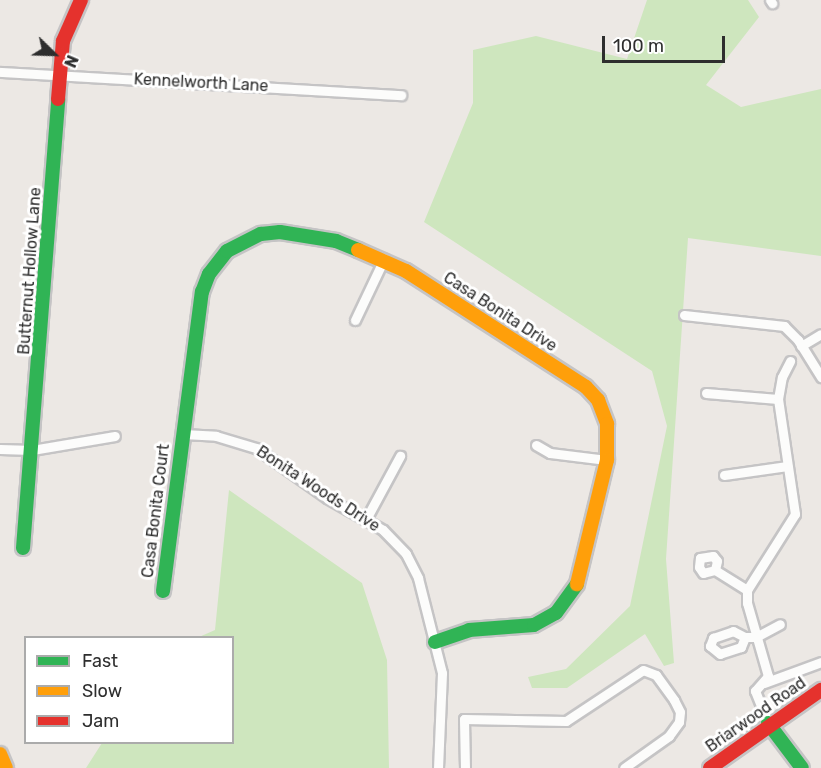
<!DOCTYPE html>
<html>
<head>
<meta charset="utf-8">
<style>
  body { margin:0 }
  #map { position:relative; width:821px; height:768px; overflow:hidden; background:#ece8e4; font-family:Rubik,sans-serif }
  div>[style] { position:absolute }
  .green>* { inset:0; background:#cee6be }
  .roads { filter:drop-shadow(2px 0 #c5c4c5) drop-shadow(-2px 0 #c5c4c5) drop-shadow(0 2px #c5c4c5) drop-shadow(0 -2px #c5c4c5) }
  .street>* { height:9px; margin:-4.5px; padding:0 4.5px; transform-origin:4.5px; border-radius:4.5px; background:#fcfcfb }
  .fast>* { height:14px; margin:-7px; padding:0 7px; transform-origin:7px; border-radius:7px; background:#30b455 }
  .slow>* { height:14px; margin:-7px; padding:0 7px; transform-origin:7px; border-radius:7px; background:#ff9f0a }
  .jam>* { height:14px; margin:-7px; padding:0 7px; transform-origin:7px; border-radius:7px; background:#e5322d }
  span { translate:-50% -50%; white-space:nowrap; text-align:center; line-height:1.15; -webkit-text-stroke:6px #fff; paint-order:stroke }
  .street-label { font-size:16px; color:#2e2e2e }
  .legend { position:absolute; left:24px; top:636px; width:210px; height:108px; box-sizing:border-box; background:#fff; border:2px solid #ababab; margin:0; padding:8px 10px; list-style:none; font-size:18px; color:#2e2e2e }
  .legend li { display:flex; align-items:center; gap:12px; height:30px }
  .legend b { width:30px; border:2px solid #ababab }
  .north { position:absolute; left:24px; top:24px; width:60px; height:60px; -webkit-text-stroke:4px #fff; paint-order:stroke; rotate:113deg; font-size:16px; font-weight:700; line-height:24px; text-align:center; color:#2e2e2e }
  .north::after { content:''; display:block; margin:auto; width:21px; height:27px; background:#2e2e2e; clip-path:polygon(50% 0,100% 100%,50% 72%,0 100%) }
  .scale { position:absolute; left:602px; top:36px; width:123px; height:27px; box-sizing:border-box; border:3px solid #2e2e2e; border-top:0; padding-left:8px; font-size:18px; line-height:21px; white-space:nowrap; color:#2e2e2e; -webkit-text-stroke:4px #fff; paint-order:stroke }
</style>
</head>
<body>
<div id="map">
  <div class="green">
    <i style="clip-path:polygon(647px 0,748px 0,759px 17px,706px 85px,741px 107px,821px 89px,821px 256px,688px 238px,666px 559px,674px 663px,664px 666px,645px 634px,567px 688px,532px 688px,528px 677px,566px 669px,630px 606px,667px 426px,652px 371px,424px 222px,473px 103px,473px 50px,536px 36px,627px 59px)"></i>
    <i style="clip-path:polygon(229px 490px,362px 583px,387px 660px,389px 768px,86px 768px,102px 743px,232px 742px,232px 638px,199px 637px,215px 630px)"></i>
  </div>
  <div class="roads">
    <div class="street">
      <i style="left:770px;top:0;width:4px;rotate:56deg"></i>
      <i style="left:0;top:72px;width:402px;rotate:3.3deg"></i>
      <i style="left:684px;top:315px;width:101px;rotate:6.3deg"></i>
      <i style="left:784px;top:326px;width:20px;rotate:45deg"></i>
      <i style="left:798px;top:340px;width:44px;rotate:58.1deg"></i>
      <i style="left:355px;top:320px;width:68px;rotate:-64.6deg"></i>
      <i style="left:801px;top:346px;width:23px;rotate:-31deg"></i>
      <i style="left:706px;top:393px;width:72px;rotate:4.8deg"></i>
      <i style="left:183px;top:434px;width:33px;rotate:3deg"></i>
      <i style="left:216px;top:436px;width:42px;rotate:16.7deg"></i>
      <i style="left:256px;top:448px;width:87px;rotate:35.2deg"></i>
      <i style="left:327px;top:498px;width:64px;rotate:29.7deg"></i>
      <i style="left:383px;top:530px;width:33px;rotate:46deg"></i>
      <i style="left:406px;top:554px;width:27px;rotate:63deg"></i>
      <i style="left:418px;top:578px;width:98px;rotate:75.8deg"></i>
      <i style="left:442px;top:673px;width:95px;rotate:92.4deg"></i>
      <i style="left:536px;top:445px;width:16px;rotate:30deg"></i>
      <i style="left:550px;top:453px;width:57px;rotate:7deg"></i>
      <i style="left:0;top:449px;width:32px;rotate:2deg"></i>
      <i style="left:32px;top:450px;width:84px;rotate:-9.6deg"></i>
      <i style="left:724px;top:475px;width:64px;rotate:-8.1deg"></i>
      <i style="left:366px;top:519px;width:72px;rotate:-61.6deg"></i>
      <i style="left:715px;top:570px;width:12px;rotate:166deg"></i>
      <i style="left:703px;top:573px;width:7px;rotate:-124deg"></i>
      <i style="left:699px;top:567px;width:9px;rotate:-84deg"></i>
      <i style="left:700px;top:558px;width:13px;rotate:-9deg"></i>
      <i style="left:713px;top:556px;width:6px;rotate:51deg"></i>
      <i style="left:717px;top:561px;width:9px;rotate:103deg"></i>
      <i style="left:715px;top:570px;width:38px;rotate:32deg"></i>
      <i style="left:745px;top:637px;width:11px;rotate:112deg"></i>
      <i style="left:741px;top:647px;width:22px;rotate:162deg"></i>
      <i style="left:720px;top:654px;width:13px;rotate:-141deg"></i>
      <i style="left:710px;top:646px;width:9px;rotate:-69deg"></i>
      <i style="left:713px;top:638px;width:21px;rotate:-19deg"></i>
      <i style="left:733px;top:631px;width:13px;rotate:27deg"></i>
      <i style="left:745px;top:637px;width:11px"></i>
      <i style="left:756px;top:637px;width:27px;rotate:-28deg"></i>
      <i style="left:764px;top:683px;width:61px;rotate:-20.2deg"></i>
      <i style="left:768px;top:723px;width:35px;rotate:-112deg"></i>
      <i style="left:755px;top:691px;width:20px;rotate:-49deg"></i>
      <i style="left:768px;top:676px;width:76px;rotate:-106deg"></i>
      <i style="left:747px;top:603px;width:13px;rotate:-90deg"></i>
      <i style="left:747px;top:590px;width:90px;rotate:-57.7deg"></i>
      <i style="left:795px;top:514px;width:116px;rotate:-98.4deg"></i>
      <i style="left:778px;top:399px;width:22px;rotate:-80deg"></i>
      <i style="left:782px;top:377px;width:18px;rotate:-63deg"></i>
      <i style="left:465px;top:768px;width:49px;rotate:-91.2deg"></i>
      <i style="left:464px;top:719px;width:102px;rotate:1.1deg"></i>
      <i style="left:566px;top:721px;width:92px;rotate:-33.5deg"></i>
      <i style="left:643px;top:670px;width:14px;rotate:21deg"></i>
      <i style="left:656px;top:675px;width:31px;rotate:54deg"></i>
      <i style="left:674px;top:700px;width:13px;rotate:63deg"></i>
      <i style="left:680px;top:712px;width:10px;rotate:96deg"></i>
      <i style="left:679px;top:722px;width:17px;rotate:126deg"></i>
      <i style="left:669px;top:736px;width:55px;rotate:144.6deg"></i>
    </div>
    <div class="fast">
      <i style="left:23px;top:548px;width:450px;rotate:-85.5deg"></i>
      <i style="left:163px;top:591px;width:302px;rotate:-82.6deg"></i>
      <i style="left:202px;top:292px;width:19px;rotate:-69deg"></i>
      <i style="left:209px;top:274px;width:29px;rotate:-52deg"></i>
      <i style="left:227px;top:251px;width:38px;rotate:-27deg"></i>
      <i style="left:261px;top:234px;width:19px;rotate:-6deg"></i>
      <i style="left:280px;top:232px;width:57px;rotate:9.1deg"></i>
      <i style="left:336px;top:241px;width:24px;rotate:22deg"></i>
      <i style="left:435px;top:642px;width:36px;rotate:-19deg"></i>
      <i style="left:469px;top:630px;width:65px;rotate:-4.4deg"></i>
      <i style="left:534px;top:625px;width:25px;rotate:-29deg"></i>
      <i style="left:556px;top:613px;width:36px;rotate:-54deg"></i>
      <i style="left:768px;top:723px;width:56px;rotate:52.9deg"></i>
    </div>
    <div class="slow">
      <i style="left:358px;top:250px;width:52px;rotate:23.6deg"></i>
      <i style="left:406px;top:271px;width:214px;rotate:32.8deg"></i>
      <i style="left:586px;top:387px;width:18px;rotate:47deg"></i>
      <i style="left:598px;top:400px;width:26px;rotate:69deg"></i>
      <i style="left:607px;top:424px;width:36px;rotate:90deg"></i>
      <i style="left:607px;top:460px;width:128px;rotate:103.6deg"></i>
      <i style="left:0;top:754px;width:15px;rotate:67deg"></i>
    </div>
    <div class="jam">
      <i style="left:58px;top:99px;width:58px;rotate:-85.1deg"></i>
      <i style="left:63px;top:41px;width:45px;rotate:-66.3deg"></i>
      <i style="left:710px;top:768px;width:136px;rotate:-35.1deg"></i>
    </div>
  </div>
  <div class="street-label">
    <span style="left:201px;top:83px;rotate:3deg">Kennelworth Lane</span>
    <span style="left:30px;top:271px;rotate:-86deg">Butternut Hollow Lane</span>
    <span style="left:500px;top:312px;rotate:33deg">Casa Bonita Drive</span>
    <span style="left:318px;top:489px;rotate:33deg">Bonita Woods Drive</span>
    <span style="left:156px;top:511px;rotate:-83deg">Casa Bonita Court</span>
    <span style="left:756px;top:715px;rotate:-35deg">Briarwood Road</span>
  </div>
  <ul class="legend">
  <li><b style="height:8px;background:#30b455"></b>Fast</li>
  <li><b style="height:8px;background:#ff9f0a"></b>Slow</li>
  <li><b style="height:8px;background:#e5322d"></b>Jam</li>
  </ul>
  <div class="north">N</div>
  <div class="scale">100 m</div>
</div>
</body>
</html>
